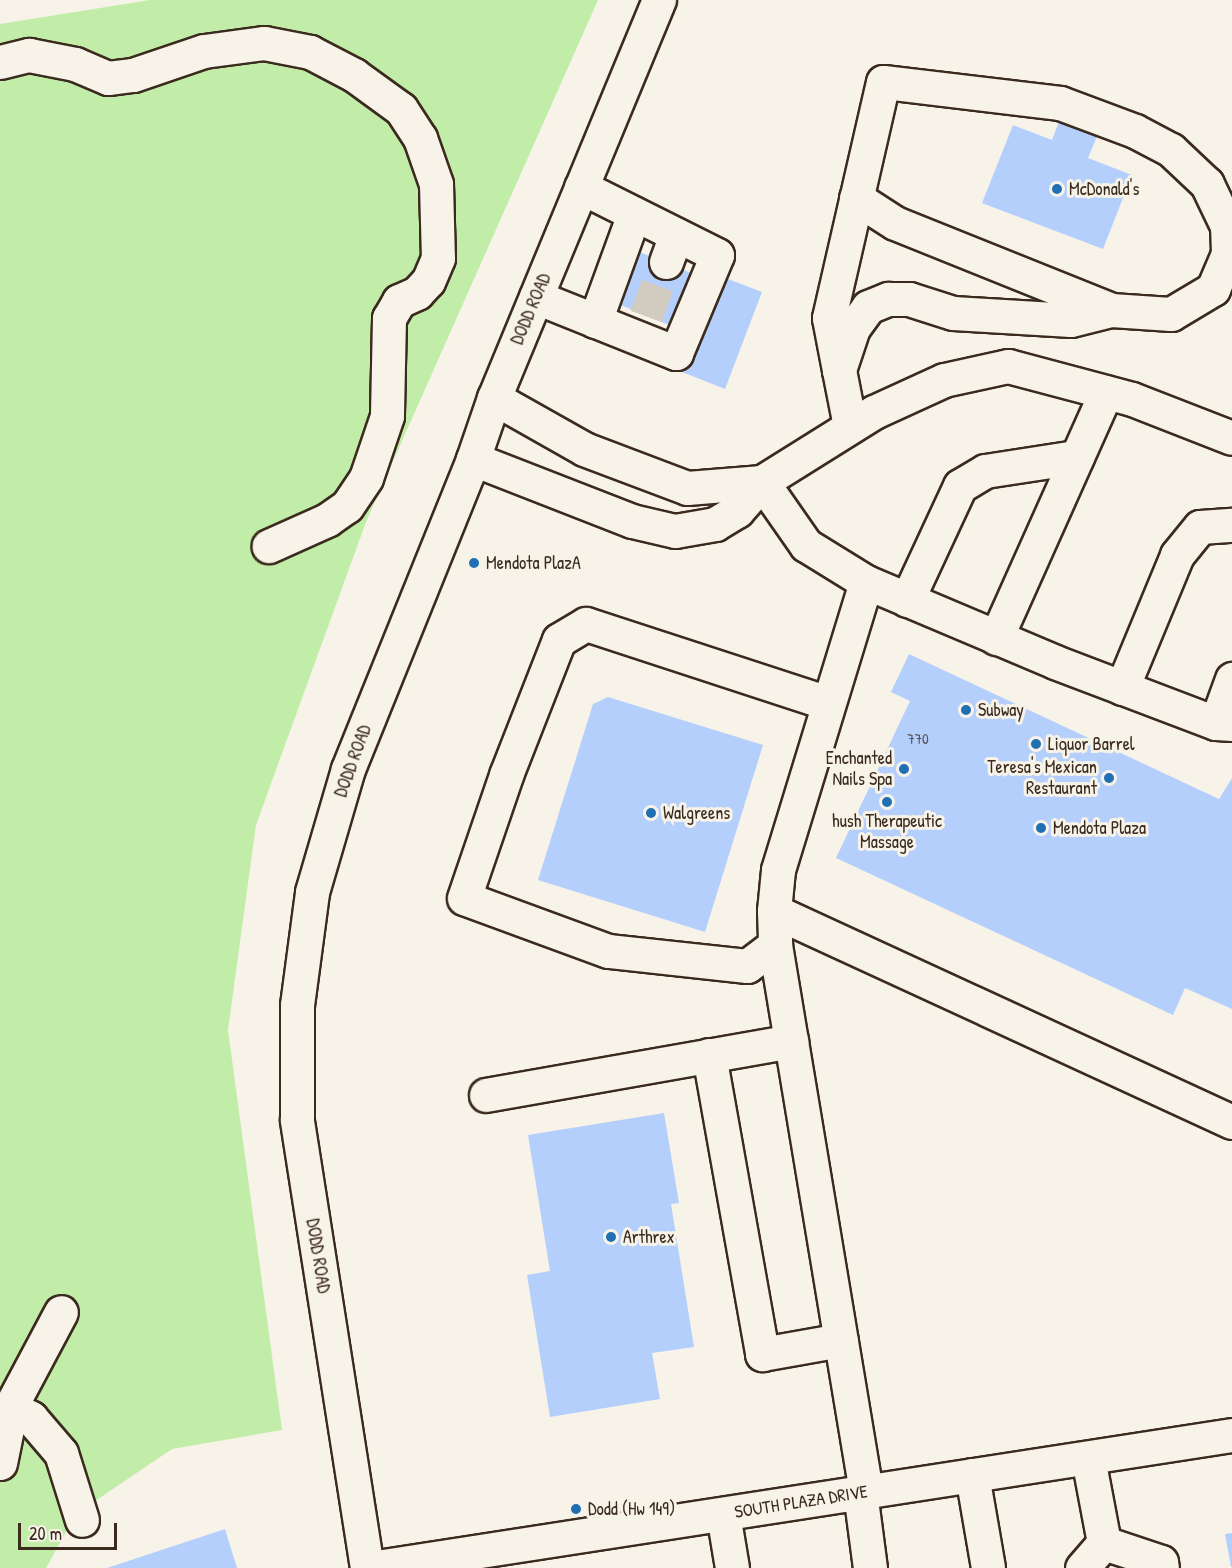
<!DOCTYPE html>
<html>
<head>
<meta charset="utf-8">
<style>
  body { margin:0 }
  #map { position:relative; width:1232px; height:1568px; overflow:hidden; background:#f7f3e8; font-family:"Patrick Hand",sans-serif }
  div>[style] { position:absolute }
  .green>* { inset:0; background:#c2eda9 }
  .building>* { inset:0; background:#b5cffd }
  .minor-tunnel>* { height:33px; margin-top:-16.5px; transform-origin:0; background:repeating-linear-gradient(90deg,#d1cbc0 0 33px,transparent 0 49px) }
  .roads { filter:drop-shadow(2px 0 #3b2a1e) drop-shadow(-2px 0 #3b2a1e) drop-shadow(0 2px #3b2a1e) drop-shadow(0 -2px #3b2a1e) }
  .minor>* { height:33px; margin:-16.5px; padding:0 16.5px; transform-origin:16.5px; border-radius:16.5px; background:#f7f3e8 }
  .major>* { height:33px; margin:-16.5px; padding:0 16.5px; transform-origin:16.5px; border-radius:16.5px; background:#f7f3e8 }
  .dots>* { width:16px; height:16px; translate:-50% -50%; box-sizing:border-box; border:3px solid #f7f3e8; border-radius:50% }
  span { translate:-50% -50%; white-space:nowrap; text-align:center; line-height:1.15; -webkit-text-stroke:6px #f7f3e8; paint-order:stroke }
  .number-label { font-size:15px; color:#5a5356 }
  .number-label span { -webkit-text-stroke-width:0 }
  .poi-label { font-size:18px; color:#3b2a1e }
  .left { translate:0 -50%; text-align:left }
  .right { translate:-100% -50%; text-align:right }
  .street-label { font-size:18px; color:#3b2a1e }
  .scale { position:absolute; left:18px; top:1523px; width:99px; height:27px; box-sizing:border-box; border:3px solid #3b2a1e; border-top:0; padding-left:8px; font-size:18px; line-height:21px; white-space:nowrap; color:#3b2a1e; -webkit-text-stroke:4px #f7f3e8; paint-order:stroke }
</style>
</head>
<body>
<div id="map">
  <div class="green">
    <i style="clip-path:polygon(150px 0,598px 0,366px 522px,256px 825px,228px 1030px,282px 1430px,172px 1449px,76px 1514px,46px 1568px,0 1568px,0 24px)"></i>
  </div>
  <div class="building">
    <i style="clip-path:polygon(1060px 119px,1098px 134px,1088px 158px,1132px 175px,1103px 249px,982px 203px,1013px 125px,1052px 140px)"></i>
    <i style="clip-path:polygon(632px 249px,701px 277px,679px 329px,611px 301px)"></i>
    <i style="clip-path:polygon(715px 274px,762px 292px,725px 389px,677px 370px)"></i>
    <i style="clip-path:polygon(909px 654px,1219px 799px,1232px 778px,1232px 1009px,1185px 988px,1173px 1015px,836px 858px,910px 701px,891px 692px)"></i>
    <i style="clip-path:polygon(608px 697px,763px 745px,705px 932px,538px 880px,593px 704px)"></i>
    <i style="clip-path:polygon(664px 1113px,679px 1203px,671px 1204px,694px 1347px,652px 1353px,660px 1399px,550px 1417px,527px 1275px,550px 1271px,528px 1135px)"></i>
    <i style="clip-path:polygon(225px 1529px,237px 1568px,107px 1568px)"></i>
    <i style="clip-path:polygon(1232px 1533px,1232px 1567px,1231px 1567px,1225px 1534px)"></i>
  </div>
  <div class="minor-tunnel">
    <i style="left:646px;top:316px;width:58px;rotate:-69.7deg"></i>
  </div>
  <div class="roads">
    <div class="minor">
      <i style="left:0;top:62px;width:30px;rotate:-14deg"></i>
      <i style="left:29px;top:55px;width:47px;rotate:11.1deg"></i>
      <i style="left:75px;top:64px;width:36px;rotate:23deg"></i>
      <i style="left:108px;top:78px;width:25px;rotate:-7deg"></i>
      <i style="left:133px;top:75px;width:75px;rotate:-18.7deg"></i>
      <i style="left:204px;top:51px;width:61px;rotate:-7.6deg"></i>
      <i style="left:264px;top:43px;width:47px;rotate:11.1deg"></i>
      <i style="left:310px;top:52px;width:50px;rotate:27.6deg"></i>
      <i style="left:354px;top:75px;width:58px;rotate:35.9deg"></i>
      <i style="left:401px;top:109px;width:35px;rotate:57deg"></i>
      <i style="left:420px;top:138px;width:49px;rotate:70.8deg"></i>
      <i style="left:436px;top:184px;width:74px;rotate:88.5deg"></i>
      <i style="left:438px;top:258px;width:25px;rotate:113deg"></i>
      <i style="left:428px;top:281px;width:16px;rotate:133deg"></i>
      <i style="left:417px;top:293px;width:20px;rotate:156deg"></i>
      <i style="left:399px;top:301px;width:20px;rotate:120deg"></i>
      <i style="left:389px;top:318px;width:98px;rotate:91.2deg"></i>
      <i style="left:387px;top:416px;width:65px;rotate:108.7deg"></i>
      <i style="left:366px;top:478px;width:34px;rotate:124deg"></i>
      <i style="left:347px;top:506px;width:24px;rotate:145deg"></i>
      <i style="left:327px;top:520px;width:64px;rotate:155.9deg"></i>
      <i style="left:856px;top:198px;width:46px;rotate:32.7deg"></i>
      <i style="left:895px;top:223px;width:233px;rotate:21.9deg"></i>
      <i style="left:666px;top:262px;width:29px;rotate:-70deg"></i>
      <i style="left:536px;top:297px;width:151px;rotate:21.8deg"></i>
      <i style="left:676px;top:353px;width:106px;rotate:-67.3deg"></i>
      <i style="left:717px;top:255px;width:152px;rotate:-153.4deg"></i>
      <i style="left:595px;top:321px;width:114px;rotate:-70deg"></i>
      <i style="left:839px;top:370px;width:44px;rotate:-71.6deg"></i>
      <i style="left:853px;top:328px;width:26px;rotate:-54deg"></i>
      <i style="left:868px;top:307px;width:22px;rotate:-22deg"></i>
      <i style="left:888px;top:299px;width:21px"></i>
      <i style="left:909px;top:299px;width:46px;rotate:17.7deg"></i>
      <i style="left:953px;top:313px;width:118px;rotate:3.4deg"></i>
      <i style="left:1071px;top:320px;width:41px;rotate:-14deg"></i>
      <i style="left:1111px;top:310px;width:60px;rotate:3.8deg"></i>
      <i style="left:1171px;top:314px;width:49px;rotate:-30.8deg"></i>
      <i style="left:1213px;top:289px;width:39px;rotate:-67deg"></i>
      <i style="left:1228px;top:253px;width:27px;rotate:-92deg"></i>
      <i style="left:1227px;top:226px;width:47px;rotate:-115.5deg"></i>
      <i style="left:1207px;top:184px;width:50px;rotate:-136.6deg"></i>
      <i style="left:1171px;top:150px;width:41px;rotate:-152.2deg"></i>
      <i style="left:1135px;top:131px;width:80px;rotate:-159.5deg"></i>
      <i style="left:1060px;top:103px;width:178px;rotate:-173.2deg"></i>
      <i style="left:883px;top:82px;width:242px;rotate:102.9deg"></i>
      <i style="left:829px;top:318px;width:53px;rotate:79.1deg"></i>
      <i style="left:839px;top:370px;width:57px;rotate:78.9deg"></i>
      <i style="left:494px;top:398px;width:103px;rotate:29.5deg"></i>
      <i style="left:584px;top:449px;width:110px;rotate:20.7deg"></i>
      <i style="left:687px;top:488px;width:75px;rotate:-4.6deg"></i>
      <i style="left:473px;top:459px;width:171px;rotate:21.3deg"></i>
      <i style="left:632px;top:521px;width:44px;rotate:13.1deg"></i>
      <i style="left:675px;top:531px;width:41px;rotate:-9.9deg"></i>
      <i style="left:715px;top:524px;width:26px;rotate:-31deg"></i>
      <i style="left:737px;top:511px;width:38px;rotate:-49deg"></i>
      <i style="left:762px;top:482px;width:132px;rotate:-32deg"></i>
      <i style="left:874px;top:412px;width:77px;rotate:-24.6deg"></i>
      <i style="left:944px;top:380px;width:66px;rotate:-12.3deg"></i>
      <i style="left:1008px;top:366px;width:128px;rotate:14.9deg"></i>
      <i style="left:1132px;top:399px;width:107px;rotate:21.3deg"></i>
      <i style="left:762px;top:482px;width:77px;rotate:55.1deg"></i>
      <i style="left:806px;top:545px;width:70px;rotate:31.7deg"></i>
      <i style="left:866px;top:582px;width:301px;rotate:107deg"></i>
      <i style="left:778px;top:870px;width:41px;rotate:95.6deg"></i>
      <i style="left:774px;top:911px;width:504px;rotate:24.74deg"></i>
      <i style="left:866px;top:582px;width:205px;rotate:22.9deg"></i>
      <i style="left:1055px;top:662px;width:172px;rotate:20.8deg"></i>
      <i style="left:1216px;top:723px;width:16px;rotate:4deg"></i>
      <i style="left:907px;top:600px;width:126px;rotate:-65.1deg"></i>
      <i style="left:960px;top:486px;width:29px;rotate:-31deg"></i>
      <i style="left:985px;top:471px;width:93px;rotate:-8.7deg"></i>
      <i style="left:996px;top:638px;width:269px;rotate:-65.9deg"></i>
      <i style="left:1122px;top:688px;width:144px;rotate:-67.5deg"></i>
      <i style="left:1177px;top:555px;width:36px;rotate:-51deg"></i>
      <i style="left:1200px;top:527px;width:32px;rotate:-4deg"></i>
      <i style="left:1216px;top:723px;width:47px;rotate:-70deg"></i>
      <i style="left:774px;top:911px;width:34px;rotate:88deg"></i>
      <i style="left:775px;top:945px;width:35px;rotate:143deg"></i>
      <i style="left:747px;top:966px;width:140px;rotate:-173.8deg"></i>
      <i style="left:608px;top:951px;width:153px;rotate:-159.8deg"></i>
      <i style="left:464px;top:898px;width:130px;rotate:-71.1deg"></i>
      <i style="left:506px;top:775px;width:145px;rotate:-68.6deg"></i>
      <i style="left:559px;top:640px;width:31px;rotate:-31deg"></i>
      <i style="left:586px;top:624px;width:254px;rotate:18.1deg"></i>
      <i style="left:775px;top:945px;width:555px;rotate:80.55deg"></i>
      <i style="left:709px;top:1055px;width:304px;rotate:79.9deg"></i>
      <i style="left:762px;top:1354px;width:80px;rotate:-10deg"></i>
      <i style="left:486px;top:1095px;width:310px;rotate:-10deg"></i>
      <i style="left:10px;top:1408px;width:23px;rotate:25deg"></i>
      <i style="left:31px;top:1418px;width:46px;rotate:49.4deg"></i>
      <i style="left:61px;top:1453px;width:70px;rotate:72.6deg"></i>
      <i style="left:1088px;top:1458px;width:86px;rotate:79.3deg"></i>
      <i style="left:0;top:1463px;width:60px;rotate:-78.5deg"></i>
      <i style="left:12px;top:1404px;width:104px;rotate:-62deg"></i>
      <i style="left:972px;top:1475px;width:94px;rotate:80.2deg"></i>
      <i style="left:860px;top:1492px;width:77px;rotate:82.5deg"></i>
      <i style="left:723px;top:1514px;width:55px;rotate:80.5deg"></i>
      <i style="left:1104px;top:1543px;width:60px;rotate:18.4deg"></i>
      <i style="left:1161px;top:1562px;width:6px;rotate:81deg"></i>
      <i style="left:370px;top:1568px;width:872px;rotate:-8.77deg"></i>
      <i style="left:1082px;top:1568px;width:33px;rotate:-49deg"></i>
    </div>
    <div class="major">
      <i style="left:367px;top:1568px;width:454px;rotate:-98.9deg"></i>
      <i style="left:297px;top:1119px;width:114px;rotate:-90deg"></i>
      <i style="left:297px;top:1005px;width:114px;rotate:-82.4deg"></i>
      <i style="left:312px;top:892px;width:128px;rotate:-73.7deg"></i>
      <i style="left:348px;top:769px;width:334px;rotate:-68deg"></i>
      <i style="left:473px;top:459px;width:65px;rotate:-71deg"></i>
      <i style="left:494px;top:398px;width:431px;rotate:-67.5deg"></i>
    </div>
  </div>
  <div class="dots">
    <i style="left:1057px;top:189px;background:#1f6fb2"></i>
    <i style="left:474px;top:563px;background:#1f6fb2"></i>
    <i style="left:966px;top:710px;background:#1f6fb2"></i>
    <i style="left:1036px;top:744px;background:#1f6fb2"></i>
    <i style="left:904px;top:769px;background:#1f6fb2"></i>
    <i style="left:1109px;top:778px;background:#1f6fb2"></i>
    <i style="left:887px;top:802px;background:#1f6fb2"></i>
    <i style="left:651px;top:813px;background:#1f6fb2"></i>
    <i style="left:1041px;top:828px;background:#1f6fb2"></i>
    <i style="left:611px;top:1237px;background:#1f6fb2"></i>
    <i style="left:576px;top:1509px;background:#1f6fb2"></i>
  </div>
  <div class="number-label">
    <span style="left:918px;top:739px">770</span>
  </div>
  <div class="poi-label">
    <span class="left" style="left:1069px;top:189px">McDonald's</span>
    <span class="left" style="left:486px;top:563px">Mendota PlazA</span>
    <span class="left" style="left:978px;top:710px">Subway</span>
    <span class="left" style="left:1048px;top:744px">Liquor Barrel</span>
    <span class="right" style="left:892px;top:769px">Enchanted<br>Nails Spa</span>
    <span class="right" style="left:1097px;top:778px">Teresa's Mexican<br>Restaurant</span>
    <span class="left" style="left:663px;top:813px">Walgreens</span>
    <span style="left:887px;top:832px">hush Therapeutic<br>Massage</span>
    <span class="left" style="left:1053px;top:828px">Mendota Plaza</span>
    <span class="left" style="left:623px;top:1237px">Arthrex</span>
    <span class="left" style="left:588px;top:1509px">Dodd (Hw 149)</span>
  </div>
  <div class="street-label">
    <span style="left:531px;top:309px;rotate:-67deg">DODD ROAD</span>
    <span style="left:353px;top:761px;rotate:-70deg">DODD ROAD</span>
    <span style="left:318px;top:1256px;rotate:81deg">DODD ROAD</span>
    <span style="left:801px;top:1502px;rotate:-9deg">SOUTH PLAZA DRIVE</span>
  </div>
  <div class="scale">20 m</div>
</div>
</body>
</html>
